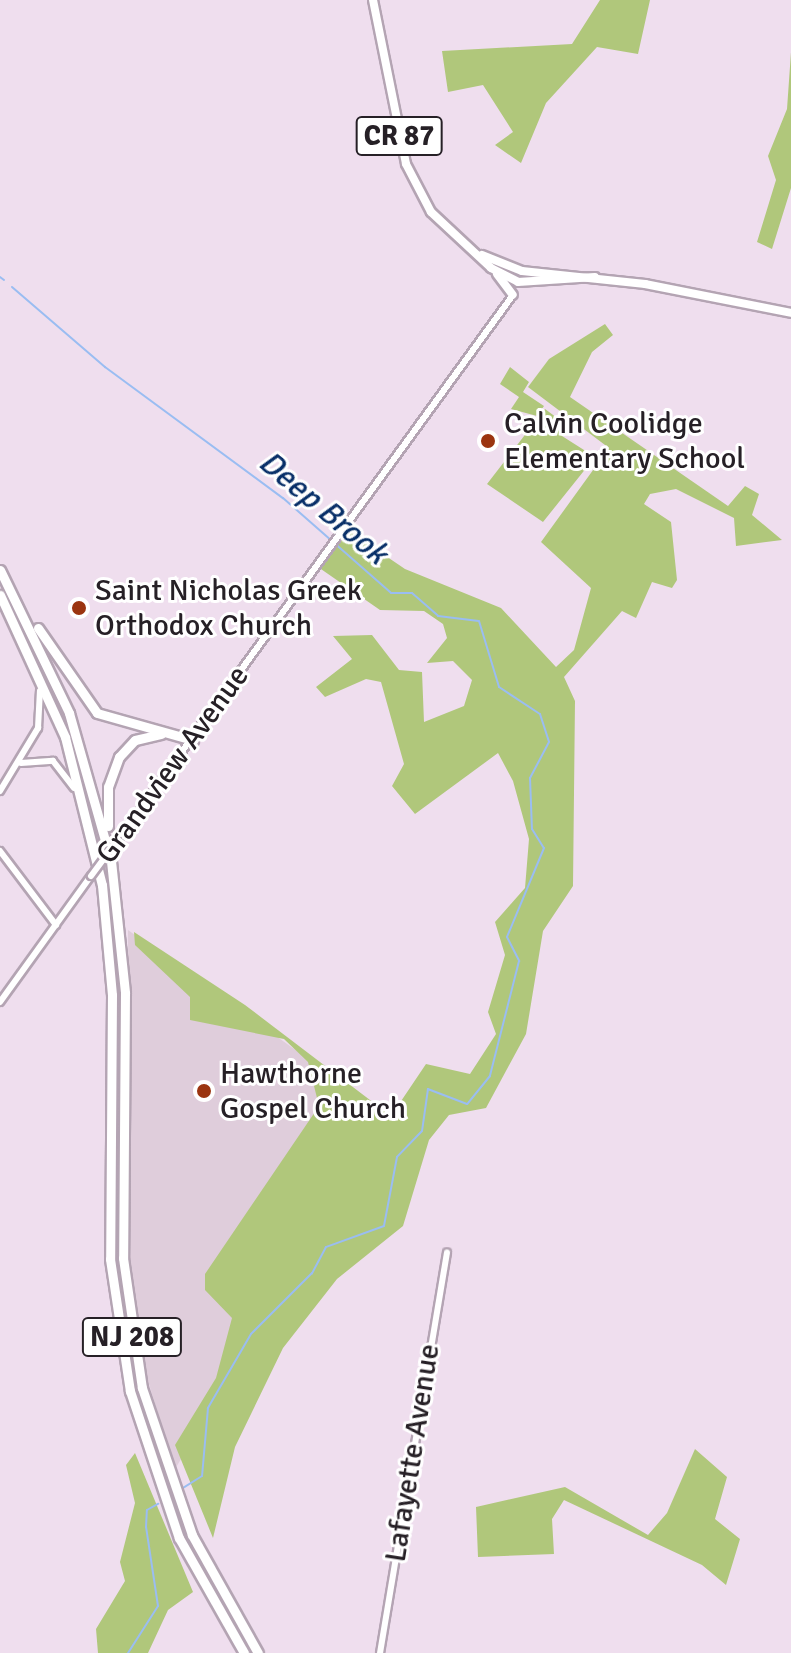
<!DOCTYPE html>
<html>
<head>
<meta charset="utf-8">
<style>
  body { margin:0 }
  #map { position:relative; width:791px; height:1653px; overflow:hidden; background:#efdeee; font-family:Signika,sans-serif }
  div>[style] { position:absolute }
  .commercial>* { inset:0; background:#dfcddb }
  .green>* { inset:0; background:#b0c77b }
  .stream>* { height:2px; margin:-1px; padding:0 1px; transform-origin:1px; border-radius:1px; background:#9abdf2 }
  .roads { filter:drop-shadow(2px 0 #b4a4b3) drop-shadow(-2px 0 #b4a4b3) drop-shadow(0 2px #b4a4b3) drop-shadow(0 -2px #b4a4b3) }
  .minor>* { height:6px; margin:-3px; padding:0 3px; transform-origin:3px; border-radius:3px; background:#fff }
  .major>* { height:8px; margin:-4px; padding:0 4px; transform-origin:4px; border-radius:4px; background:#fff }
  .highway>* { height:9px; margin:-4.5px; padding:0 4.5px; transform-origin:4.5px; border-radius:4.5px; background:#fff }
  .bridges { filter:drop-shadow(2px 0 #b4a4b3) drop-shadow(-2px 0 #b4a4b3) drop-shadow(0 2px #b4a4b3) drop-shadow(0 -2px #b4a4b3) }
  .minor-bridge>* { height:6px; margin:-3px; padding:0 3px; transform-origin:3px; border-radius:3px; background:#fff }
  .dots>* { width:22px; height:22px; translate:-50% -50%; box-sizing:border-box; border:4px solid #fff; border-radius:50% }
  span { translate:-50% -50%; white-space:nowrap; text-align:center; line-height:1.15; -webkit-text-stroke:6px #fff; paint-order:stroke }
  .shield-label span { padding:2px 6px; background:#fff; border:2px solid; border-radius:6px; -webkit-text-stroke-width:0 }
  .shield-label { font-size:28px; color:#262026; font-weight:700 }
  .poi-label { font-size:30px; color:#262026 }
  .left { translate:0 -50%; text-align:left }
  .street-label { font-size:30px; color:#262026 }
  .water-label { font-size:32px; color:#082f68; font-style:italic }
</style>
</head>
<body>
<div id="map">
  <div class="commercial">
    <i style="clip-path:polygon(128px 930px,389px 1117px,175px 1469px,145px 1371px,130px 1279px)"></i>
  </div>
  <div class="green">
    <i style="clip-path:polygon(600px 0,650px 0,638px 54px,597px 47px,546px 103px,521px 163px,495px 145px,513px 132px,483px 85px,448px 92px,442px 51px,572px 44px)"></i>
    <i style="clip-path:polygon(791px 52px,791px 188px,772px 249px,757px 242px,776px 180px,768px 156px,787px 109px)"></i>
    <i style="clip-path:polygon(605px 324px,613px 335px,592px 352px,570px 397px,728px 506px,745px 486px,759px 494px,752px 515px,782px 540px,736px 546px,734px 518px,676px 489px,650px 494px,644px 504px,671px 522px,677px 580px,672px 588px,652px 582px,636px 618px,622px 611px,564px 677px,575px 701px,573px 886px,543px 931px,526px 1034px,486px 1108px,449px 1115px,429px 1140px,403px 1226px,337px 1279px,283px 1348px,235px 1447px,213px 1538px,175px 1445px,216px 1378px,232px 1318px,205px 1290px,205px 1274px,319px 1106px,308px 1062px,284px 1039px,190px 1020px,190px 997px,135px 945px,134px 932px,245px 1005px,391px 1116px,426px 1064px,470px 1074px,496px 1034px,488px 1012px,505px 955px,495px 922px,525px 888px,529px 839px,513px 781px,498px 753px,415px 814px,392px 786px,404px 764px,381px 682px,366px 679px,325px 697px,316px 687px,352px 659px,333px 636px,372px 635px,399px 670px,422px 672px,424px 722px,464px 706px,472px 680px,453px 661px,427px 663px,447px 638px,443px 624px,424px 611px,380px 610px,318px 567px,346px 529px,405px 569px,501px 608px,556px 667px,574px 650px,591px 588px,541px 542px,609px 448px,528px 387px,549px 359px)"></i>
    <i style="clip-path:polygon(510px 367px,529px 382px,523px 392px,544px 406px,537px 416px,511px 409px,519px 397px,500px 384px)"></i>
    <i style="clip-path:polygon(545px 409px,568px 426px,562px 436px,595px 457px,543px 522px,487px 484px)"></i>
    <i style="clip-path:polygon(695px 1449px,727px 1477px,715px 1519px,740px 1539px,726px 1585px,702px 1565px,564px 1500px,552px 1519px,554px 1554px,478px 1557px,476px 1507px,565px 1487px,648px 1535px,667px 1513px)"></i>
    <i style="clip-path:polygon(135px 1453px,193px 1592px,168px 1610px,148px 1653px,98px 1653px,96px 1629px,125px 1581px,120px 1562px,135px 1503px,126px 1465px)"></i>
  </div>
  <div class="stream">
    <i style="left:0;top:277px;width:5px;rotate:37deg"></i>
    <i style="left:12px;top:287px;width:123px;rotate:40.7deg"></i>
    <i style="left:105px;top:367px;width:221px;rotate:36.4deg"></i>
    <i style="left:283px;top:498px;width:144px;rotate:41.3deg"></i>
    <i style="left:391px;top:593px;width:21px"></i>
    <i style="left:412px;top:593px;width:35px;rotate:41deg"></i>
    <i style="left:438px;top:616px;width:41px;rotate:7deg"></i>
    <i style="left:479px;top:621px;width:69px;rotate:73.1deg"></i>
    <i style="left:499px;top:687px;width:49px;rotate:33.4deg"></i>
    <i style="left:540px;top:714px;width:29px;rotate:72deg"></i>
    <i style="left:549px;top:742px;width:41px;rotate:117.8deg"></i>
    <i style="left:530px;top:778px;width:51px;rotate:87.8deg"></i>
    <i style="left:532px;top:829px;width:22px;rotate:58deg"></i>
    <i style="left:544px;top:848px;width:96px;rotate:112.6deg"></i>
    <i style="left:507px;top:937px;width:27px;rotate:63deg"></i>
    <i style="left:519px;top:961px;width:119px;rotate:104.2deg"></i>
    <i style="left:490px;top:1076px;width:36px;rotate:129deg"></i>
    <i style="left:467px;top:1104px;width:42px;rotate:-159deg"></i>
    <i style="left:428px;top:1089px;width:42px;rotate:98.1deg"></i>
    <i style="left:422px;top:1131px;width:36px;rotate:134deg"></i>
    <i style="left:397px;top:1157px;width:70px;rotate:100.7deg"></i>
    <i style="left:384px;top:1226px;width:62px;rotate:160.1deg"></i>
    <i style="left:326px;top:1247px;width:30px;rotate:118deg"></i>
    <i style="left:312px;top:1273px;width:86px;rotate:135deg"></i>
    <i style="left:251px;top:1334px;width:86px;rotate:120.2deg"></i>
    <i style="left:208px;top:1408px;width:68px;rotate:95deg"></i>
    <i style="left:202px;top:1476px;width:26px;rotate:148deg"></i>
    <i style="left:128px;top:1653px;width:56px;rotate:-57.4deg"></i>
    <i style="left:158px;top:1606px;width:80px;rotate:-98.6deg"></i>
    <i style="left:146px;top:1527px;width:17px;rotate:-87deg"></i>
    <i style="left:147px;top:1510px;width:13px;rotate:-29deg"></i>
  </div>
  <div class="roads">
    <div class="minor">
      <i style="left:21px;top:763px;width:32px;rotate:-4deg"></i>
      <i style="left:53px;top:761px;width:34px;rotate:52deg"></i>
      <i style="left:0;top:791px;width:74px;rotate:-58.9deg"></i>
      <i style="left:38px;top:728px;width:37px;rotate:-87deg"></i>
      <i style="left:117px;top:841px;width:674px;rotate:-54.05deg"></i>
      <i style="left:0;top:851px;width:93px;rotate:52.9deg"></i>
      <i style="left:0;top:1002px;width:155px;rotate:-54.2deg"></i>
      <i style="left:380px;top:1653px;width:406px;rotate:-80.5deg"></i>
    </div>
    <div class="major">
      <i style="left:373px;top:0;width:167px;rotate:78.6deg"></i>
      <i style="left:406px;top:164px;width:54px;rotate:62.5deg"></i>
      <i style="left:431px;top:212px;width:82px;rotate:43deg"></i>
      <i style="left:491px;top:268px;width:30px;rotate:27deg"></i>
      <i style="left:518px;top:282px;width:77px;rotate:-3.7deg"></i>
      <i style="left:482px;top:255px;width:43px;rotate:21.8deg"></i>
      <i style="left:522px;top:271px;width:124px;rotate:6deg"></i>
      <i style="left:645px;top:284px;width:149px;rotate:11.2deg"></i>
      <i style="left:497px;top:274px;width:26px;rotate:53deg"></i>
    </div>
    <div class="highway">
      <i style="left:0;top:570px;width:159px;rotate:64.2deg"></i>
      <i style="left:69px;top:713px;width:154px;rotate:74.2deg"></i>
      <i style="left:111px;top:861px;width:133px;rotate:83.9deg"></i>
      <i style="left:125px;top:993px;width:265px;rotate:90.4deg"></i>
      <i style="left:123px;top:1258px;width:131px;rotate:81.7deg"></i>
      <i style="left:142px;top:1388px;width:155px;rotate:71.2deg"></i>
      <i style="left:192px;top:1535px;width:135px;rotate:60.8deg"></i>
      <i style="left:0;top:595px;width:156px;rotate:65.4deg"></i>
      <i style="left:65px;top:737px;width:153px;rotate:76deg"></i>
      <i style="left:102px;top:885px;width:110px;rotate:84.8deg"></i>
      <i style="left:112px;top:995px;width:264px;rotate:90.4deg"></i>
      <i style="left:110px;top:1259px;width:134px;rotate:81.4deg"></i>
      <i style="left:130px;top:1391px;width:155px;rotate:71.6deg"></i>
      <i style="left:179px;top:1538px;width:132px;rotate:60.5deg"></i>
      <i style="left:38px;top:628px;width:103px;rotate:55.2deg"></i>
      <i style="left:97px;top:713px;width:100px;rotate:15.7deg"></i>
      <i style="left:108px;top:826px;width:39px;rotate:-90deg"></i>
      <i style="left:108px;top:787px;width:32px;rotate:-70deg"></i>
      <i style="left:119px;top:757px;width:23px;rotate:-47deg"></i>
      <i style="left:135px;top:740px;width:27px;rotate:-13deg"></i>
    </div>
  </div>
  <div class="bridges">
    <div class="minor-bridge">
      <i style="left:91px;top:876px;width:44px;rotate:-53.4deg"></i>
    </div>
  </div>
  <div class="dots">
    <i style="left:488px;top:441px;background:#9b3410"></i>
    <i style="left:79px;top:608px;background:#9b3410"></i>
    <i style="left:204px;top:1091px;background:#9b3410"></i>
  </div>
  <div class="shield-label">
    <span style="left:399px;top:136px">CR 87</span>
    <span style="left:132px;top:1337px">NJ 208</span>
  </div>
  <div class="poi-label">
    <span class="left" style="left:504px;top:441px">Calvin Coolidge<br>Elementary School</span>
    <span class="left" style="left:95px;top:608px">Saint Nicholas Greek<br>Orthodox Church</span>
    <span class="left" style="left:220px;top:1091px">Hawthorne<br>Gospel Church</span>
  </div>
  <div class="street-label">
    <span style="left:173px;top:765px;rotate:-54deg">Grandview Avenue</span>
    <span style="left:413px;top:1453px;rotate:-81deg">Lafayette Avenue</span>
  </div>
  <div class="water-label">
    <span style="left:323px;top:508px;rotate:40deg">Deep Brook</span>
  </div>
</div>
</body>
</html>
